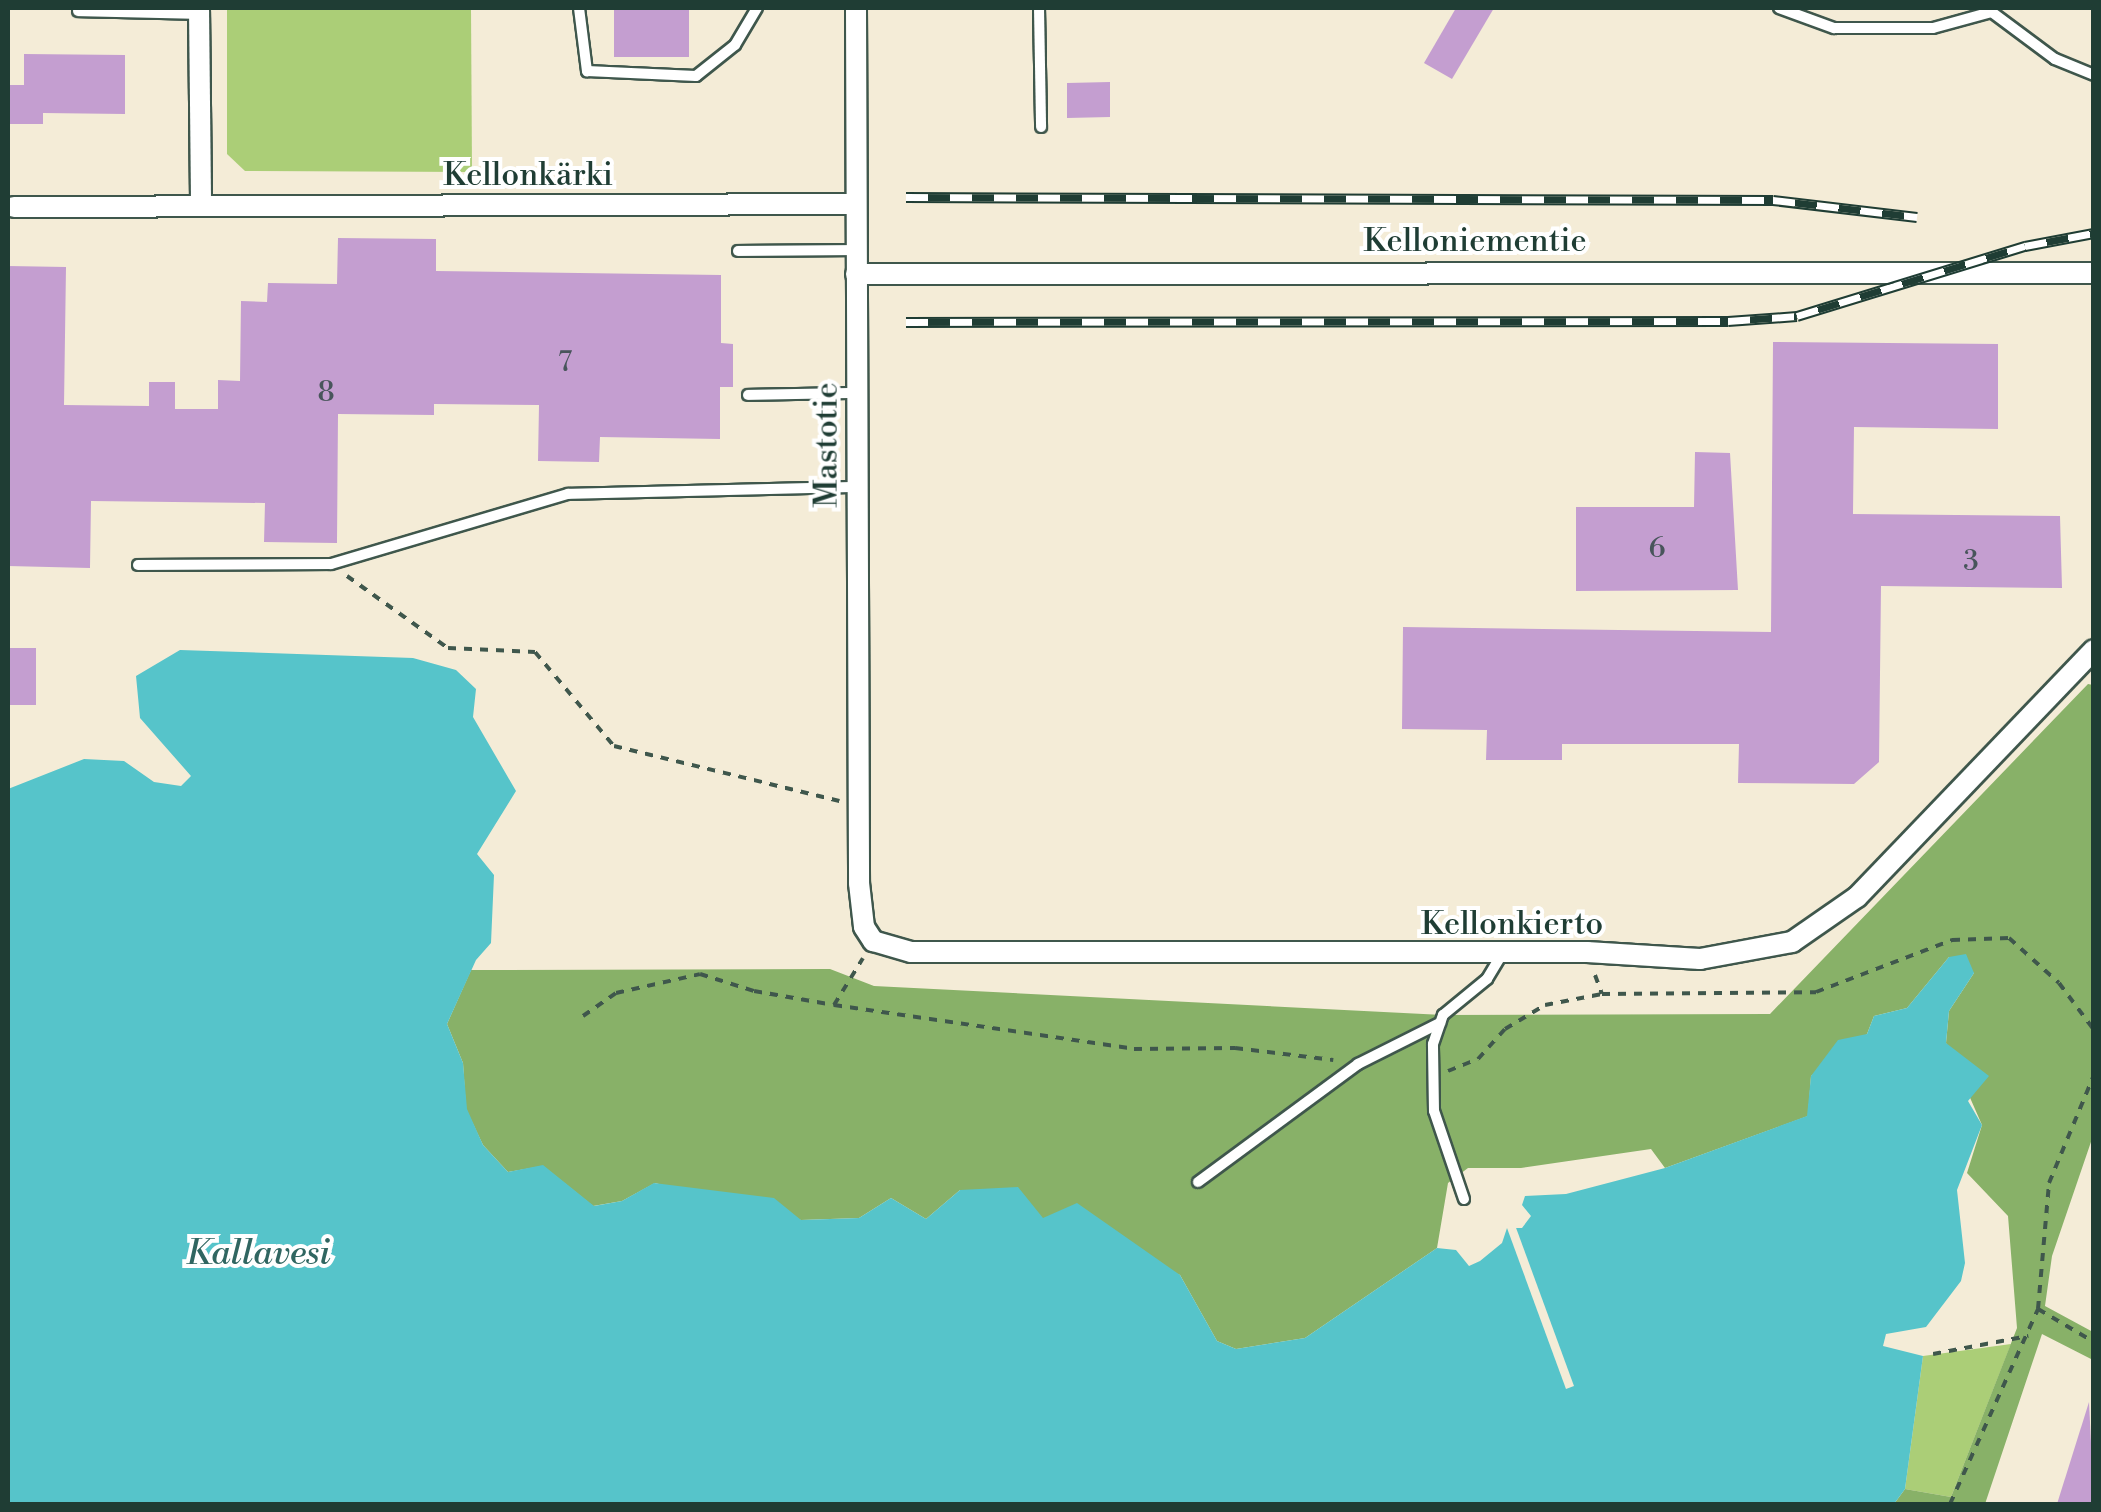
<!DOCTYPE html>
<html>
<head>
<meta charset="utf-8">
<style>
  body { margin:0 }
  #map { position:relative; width:2101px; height:1512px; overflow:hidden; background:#f4ecd7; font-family:"Libre Bodoni",serif }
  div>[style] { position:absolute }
  .green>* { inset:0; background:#abce77 }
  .forest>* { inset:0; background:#88b168 }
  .water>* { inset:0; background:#56c4ca }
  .pier>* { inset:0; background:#f4ecd7 }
  .building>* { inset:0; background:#c49ed0 }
  .path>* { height:4px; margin-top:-2px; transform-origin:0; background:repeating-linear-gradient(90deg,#3f574c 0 8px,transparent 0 16px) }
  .roads { filter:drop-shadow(2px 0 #3f574c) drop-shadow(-2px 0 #3f574c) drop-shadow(0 2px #3f574c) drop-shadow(0 -2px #3f574c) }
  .service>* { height:10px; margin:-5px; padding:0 5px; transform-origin:5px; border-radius:5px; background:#fff }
  .minor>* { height:20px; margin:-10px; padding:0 10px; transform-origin:10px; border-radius:10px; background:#fff }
  .rail>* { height:11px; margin-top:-5.5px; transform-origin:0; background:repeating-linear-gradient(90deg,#fff 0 22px,#1f3d34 0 44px); box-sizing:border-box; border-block:2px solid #1f3d34 }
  span { translate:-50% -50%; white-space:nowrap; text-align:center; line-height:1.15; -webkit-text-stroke:8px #fff; paint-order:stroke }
  .number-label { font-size:28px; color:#48555b }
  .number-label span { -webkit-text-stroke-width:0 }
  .street-label { font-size:32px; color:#1f3d34 }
  .water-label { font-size:35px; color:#306661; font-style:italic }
  .frame { position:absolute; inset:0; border:10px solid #1f3d34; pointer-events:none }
</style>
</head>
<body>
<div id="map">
  <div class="green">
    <i style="clip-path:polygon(227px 8px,471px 8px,472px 172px,245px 171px,227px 154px)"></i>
    <i style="clip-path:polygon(2011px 1344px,1951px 1497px,1905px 1489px,1923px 1356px)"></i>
  </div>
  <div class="forest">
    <i style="clip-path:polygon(2088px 684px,2093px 685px,2093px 1136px,2052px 1256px,2045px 1306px,2093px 1332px,2093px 1360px,2042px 1334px,1985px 1504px,1894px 1504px,1905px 1489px,1951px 1497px,2017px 1328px,2008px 1216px,1967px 1173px,1982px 1125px,1946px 1043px,1949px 1011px,1974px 973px,1949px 957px,1907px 1008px,1874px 1016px,1867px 1034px,1811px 1076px,1808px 1116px,1665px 1168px,1651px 1149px,1521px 1168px,1468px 1168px,1448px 1183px,1437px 1248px,1305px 1338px,1236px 1349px,1217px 1341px,1180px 1275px,960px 1190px,926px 1219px,891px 1198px,859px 1218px,801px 1220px,655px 1183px,622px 1201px,593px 1206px,543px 1166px,508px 1172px,483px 1145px,466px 1109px,463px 1063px,447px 1024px,471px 970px,830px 969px,874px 986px,1443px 1015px,1770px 1014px)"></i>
  </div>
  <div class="water">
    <i style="clip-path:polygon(180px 650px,413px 658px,456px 670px,476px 689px,473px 717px,516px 791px,477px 854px,494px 875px,491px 943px,476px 960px,447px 1024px,463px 1063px,467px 1109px,483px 1145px,508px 1172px,543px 1165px,594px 1206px,622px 1201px,654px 1183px,774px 1198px,801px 1220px,859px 1218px,891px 1198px,926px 1219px,960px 1190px,1018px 1187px,1043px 1218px,1077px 1203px,1180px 1275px,1217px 1341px,1236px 1349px,1305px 1338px,1437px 1248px,1456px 1250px,1469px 1266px,1480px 1261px,1502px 1243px,1507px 1228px,1522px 1228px,1531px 1216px,1522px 1205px,1525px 1196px,1566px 1194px,1665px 1168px,1807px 1116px,1811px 1076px,1838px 1040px,1867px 1034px,1874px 1016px,1907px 1008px,1949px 957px,1966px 954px,1974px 973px,1949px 1011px,1946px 1043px,1989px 1076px,1968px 1101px,1982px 1125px,1957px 1190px,1965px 1263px,1961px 1281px,1926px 1327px,1886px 1334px,1883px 1346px,1923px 1356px,1905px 1489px,1894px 1504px,8px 1504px,8px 789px,84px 759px,124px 761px,154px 782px,181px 786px,191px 776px,140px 718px,136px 676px)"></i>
  </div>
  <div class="pier">
    <i style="clip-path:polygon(1515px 1225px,1574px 1386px,1566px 1389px,1507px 1228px)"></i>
  </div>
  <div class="building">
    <i style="clip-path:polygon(614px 8px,689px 8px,689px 57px,614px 57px)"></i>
    <i style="clip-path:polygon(1456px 8px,1494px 8px,1452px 79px,1424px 63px)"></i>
    <i style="clip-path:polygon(24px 54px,125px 55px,125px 114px,43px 113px,43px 124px,8px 124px,8px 85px,24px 85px)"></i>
    <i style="clip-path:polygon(1110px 82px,1110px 117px,1067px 118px,1067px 83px)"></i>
    <i style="clip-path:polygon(338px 238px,436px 239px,436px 271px,721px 275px,721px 343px,733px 344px,733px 387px,720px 387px,720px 439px,600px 437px,599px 462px,538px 461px,539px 405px,434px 404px,434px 415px,338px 414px,337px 543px,264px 542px,265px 503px,91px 501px,90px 568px,8px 566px,8px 266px,66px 267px,64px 405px,149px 406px,149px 382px,175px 382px,175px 409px,218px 409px,218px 380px,240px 381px,241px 301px,267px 302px,268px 283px,337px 284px)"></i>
    <i style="clip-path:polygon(1773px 342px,1998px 344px,1998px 429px,1854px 427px,1853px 514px,2060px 516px,2062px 588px,1881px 586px,1879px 762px,1854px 784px,1738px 783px,1739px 744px,1562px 744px,1562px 760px,1486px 760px,1487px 730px,1402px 729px,1403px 627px,1771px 632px)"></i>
    <i style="clip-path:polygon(1695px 452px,1730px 453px,1738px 590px,1576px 591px,1576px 507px,1694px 507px)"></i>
    <i style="clip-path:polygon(8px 648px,36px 648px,36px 705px,8px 705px)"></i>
    <i style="clip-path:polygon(2089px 1402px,2094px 1504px,2057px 1504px)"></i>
  </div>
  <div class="path">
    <i style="left:347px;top:576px;width:124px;rotate:35.5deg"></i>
    <i style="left:448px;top:648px;width:87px;rotate:2.6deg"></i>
    <i style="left:535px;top:652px;width:123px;rotate:50deg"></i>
    <i style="left:614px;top:746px;width:232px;rotate:13.7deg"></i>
    <i style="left:1595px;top:975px;width:20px;rotate:70deg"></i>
    <i style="left:834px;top:1005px;width:303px;rotate:8.3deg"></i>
    <i style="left:1134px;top:1049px;width:101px;rotate:-0.6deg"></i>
    <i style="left:1235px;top:1048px;width:99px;rotate:7deg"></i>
    <i style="left:583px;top:1016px;width:40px;rotate:-34.9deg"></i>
    <i style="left:616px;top:993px;width:86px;rotate:-12.7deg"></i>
    <i style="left:700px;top:974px;width:57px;rotate:17.5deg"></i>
    <i style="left:754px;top:991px;width:81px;rotate:9.9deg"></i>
    <i style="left:834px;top:1005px;width:55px;rotate:-58.3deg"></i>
    <i style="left:1448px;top:1071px;width:32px;rotate:-22deg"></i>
    <i style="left:1478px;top:1059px;width:40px;rotate:-48deg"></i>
    <i style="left:1505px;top:1029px;width:47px;rotate:-31deg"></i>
    <i style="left:1545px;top:1005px;width:58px;rotate:-10.9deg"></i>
    <i style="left:1602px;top:994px;width:214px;rotate:-0.5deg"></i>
    <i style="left:1816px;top:992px;width:146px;rotate:-20.9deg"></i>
    <i style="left:1952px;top:940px;width:57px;rotate:-2deg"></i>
    <i style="left:2009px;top:938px;width:67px;rotate:42deg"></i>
    <i style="left:2059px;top:983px;width:59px;rotate:53.3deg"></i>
    <i style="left:2038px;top:1309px;width:65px;rotate:30.5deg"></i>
    <i style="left:1933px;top:1354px;width:97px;rotate:-10.7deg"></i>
    <i style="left:1950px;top:1504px;width:214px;rotate:-65.7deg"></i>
    <i style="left:2038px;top:1309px;width:126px;rotate:-85deg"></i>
    <i style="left:2049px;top:1183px;width:117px;rotate:-67.4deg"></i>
  </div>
  <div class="roads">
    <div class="service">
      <i style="left:579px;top:8px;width:64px;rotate:82.8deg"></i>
      <i style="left:587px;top:71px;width:109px;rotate:2.6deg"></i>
      <i style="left:696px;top:76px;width:50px;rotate:-38.5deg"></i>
      <i style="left:735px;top:45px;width:43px;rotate:-59.3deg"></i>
      <i style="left:1039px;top:8px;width:119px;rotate:89deg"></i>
      <i style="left:1779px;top:8px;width:59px;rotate:20deg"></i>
      <i style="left:1834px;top:28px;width:99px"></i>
      <i style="left:1933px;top:28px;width:60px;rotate:-15.4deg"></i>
      <i style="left:1989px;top:10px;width:82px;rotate:36.6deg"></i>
      <i style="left:2055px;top:59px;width:42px;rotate:22.3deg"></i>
      <i style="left:78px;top:11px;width:120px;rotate:1.4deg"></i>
      <i style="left:738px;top:251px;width:118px;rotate:-0.5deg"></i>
      <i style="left:748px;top:395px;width:109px;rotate:-1.1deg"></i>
      <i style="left:138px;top:565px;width:193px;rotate:-0.3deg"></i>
      <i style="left:331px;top:564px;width:247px;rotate:-16.5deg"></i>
      <i style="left:568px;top:494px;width:289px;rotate:-1.4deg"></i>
      <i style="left:1198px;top:1182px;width:199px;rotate:-36.4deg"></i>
      <i style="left:1358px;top:1064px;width:92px;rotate:-26.6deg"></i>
      <i style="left:1464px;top:1199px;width:93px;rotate:-108.8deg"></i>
      <i style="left:1434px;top:1111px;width:67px;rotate:-90.9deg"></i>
      <i style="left:1433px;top:1044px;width:31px;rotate:-71deg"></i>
      <i style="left:1443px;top:1015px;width:57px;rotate:-39.3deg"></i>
      <i style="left:1487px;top:979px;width:29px;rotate:-59deg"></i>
    </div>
    <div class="minor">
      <i style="left:199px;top:8px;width:198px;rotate:89.4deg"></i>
      <i style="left:856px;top:8px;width:875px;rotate:89.8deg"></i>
      <i style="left:859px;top:883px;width:44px;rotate:83.5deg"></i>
      <i style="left:864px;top:927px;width:17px;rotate:57deg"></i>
      <i style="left:873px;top:941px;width:40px;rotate:16deg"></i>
      <i style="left:911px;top:952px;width:676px"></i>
      <i style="left:1587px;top:952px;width:113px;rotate:3.5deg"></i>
      <i style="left:1700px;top:959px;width:94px;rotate:-10.5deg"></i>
      <i style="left:1792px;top:942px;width:79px;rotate:-34.7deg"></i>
      <i style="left:1857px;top:897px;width:342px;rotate:-46.2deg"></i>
      <i style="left:14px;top:207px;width:842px;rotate:-0.2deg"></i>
      <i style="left:856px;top:274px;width:1238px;rotate:-0.05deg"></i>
    </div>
  </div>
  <div class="rail">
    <i style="left:906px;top:197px;width:867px;rotate:0.2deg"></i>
    <i style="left:1773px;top:200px;width:145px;rotate:6.7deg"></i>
    <i style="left:906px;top:322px;width:822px;rotate:-0.07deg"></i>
    <i style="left:1728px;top:321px;width:69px;rotate:-4.1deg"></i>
    <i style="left:1797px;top:316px;width:239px;rotate:-17.1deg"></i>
    <i style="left:2025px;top:246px;width:70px;rotate:-10.7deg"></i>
  </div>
  <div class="number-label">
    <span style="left:565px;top:363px">7</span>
    <span style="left:326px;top:393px">8</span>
    <span style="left:1657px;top:549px">6</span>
    <span style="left:1971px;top:562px">3</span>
  </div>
  <div class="street-label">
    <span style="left:528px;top:175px">Kellonkärki</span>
    <span style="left:1475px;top:241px">Kelloniementie</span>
    <span style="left:827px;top:445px;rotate:-90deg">Mastotie</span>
    <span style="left:1512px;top:924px">Kellonkierto</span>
  </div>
  <div class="water-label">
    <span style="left:258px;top:1254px">Kallavesi</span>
  </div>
  <div class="frame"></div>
</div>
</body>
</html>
